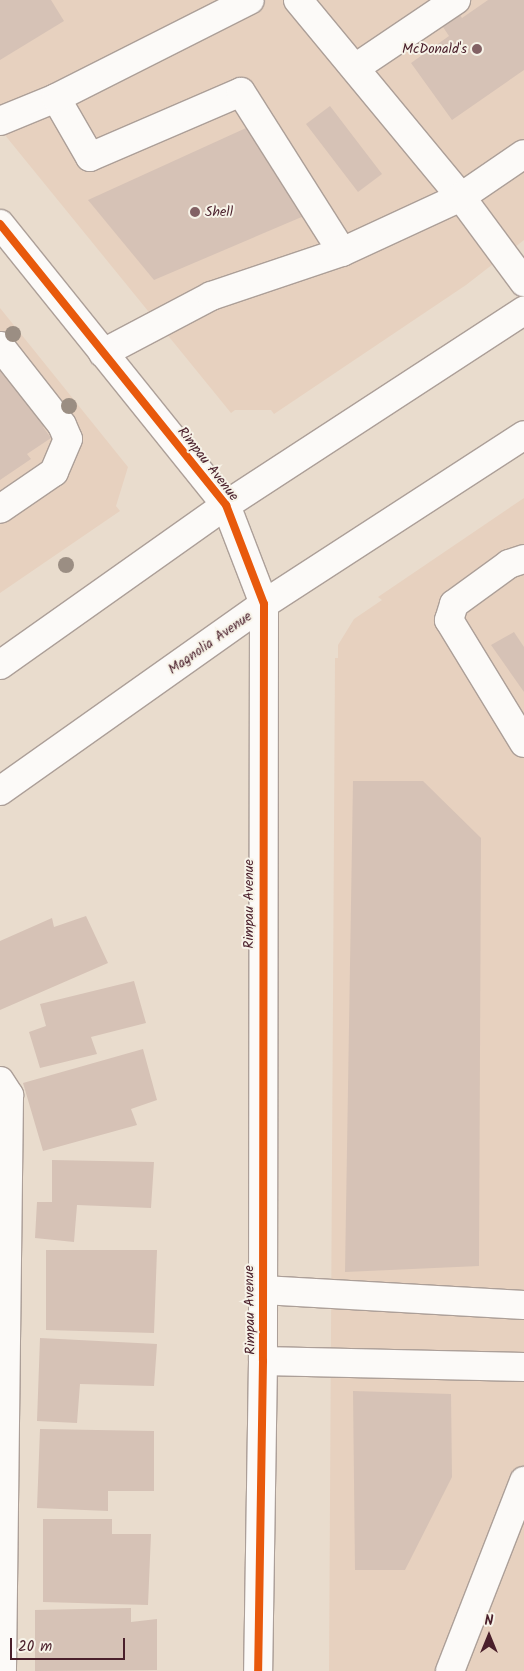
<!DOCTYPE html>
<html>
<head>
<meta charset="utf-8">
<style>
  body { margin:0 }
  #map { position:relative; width:524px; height:1671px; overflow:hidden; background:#e9dccd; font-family:Kalam,sans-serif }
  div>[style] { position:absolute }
  .built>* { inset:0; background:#e7d1bf }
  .building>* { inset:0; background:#d6c2b6 }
  .roads { filter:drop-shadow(1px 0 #ac9f98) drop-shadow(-1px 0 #ac9f98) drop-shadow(0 1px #ac9f98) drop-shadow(0 -1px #ac9f98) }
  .minor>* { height:28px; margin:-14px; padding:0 14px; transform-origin:14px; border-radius:14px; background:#fcfaf8 }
  .major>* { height:28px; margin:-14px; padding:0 14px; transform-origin:14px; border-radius:14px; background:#fcfaf8 }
  .cycleway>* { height:8px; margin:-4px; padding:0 4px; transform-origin:4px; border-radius:4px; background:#e8590c }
  .trees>* { width:16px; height:16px; margin:-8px; border-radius:50%; background:#9b8e83 }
  .dots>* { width:14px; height:14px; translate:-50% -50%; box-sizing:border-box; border:2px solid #f7f3e8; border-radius:50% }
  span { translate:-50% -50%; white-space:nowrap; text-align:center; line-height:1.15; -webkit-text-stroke:4px #f7f3e8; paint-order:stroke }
  .poi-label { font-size:14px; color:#4a1f2b }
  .right { translate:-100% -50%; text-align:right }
  .left { translate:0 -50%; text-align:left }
  .street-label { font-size:14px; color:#4a1f2b }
  .north { position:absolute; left:464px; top:1611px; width:50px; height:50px; -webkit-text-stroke:4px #f7f3e8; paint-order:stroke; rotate:0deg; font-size:14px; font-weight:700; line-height:20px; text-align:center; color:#4a1f2b }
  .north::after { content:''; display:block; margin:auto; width:18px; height:22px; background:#4a1f2b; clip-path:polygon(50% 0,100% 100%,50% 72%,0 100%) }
  .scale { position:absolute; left:10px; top:1638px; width:115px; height:22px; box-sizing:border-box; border:2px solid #4a1f2b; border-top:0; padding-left:6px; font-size:15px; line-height:18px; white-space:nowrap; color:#4a1f2b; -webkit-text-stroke:4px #f7f3e8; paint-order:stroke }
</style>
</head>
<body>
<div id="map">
  <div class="built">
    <i style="clip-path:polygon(0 0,524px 0,524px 240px,466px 285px,274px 414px,271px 410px,235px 410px,231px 413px,0 129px)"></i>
    <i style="clip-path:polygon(0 308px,128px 467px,116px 506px,120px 511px,0 593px)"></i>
    <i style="clip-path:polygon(524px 498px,524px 1671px,329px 1671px,335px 658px,338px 658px,338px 645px,354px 619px,382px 600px,378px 597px)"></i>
  </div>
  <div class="building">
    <i style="clip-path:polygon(0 0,51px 0,64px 21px,0 60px)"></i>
    <i style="clip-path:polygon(488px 0,524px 0,524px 70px,452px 120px,411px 63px,449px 36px,441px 24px,458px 12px,462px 18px)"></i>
    <i style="clip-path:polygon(330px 106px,382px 174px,358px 192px,306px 124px)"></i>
    <i style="clip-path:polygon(246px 128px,311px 213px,154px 280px,88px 200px)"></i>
    <i style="clip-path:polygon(0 351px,50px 423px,43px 427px,51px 438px,27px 454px,31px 459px,0 480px)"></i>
    <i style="clip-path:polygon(514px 632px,524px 647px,524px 692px,491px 645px)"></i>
    <i style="clip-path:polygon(353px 781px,423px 781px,481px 838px,479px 1266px,345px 1272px)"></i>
    <i style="clip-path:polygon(86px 916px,108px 963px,0 1010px,0 941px,52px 918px,54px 927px)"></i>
    <i style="clip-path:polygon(134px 981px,146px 1023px,91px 1037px,97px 1054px,40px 1068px,29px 1032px,46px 1026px,40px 1004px)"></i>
    <i style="clip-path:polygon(143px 1049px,157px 1100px,131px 1109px,137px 1125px,43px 1151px,23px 1083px)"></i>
    <i style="clip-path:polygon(52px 1160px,154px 1162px,151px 1208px,77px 1205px,74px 1242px,35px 1238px,37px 1202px,52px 1202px)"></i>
    <i style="clip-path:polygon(46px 1250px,157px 1250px,154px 1333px,46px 1330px)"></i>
    <i style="clip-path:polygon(40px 1338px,157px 1344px,154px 1386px,80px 1384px,77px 1423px,37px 1421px)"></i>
    <i style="clip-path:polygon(353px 1391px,451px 1394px,452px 1477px,405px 1570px,355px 1570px)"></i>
    <i style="clip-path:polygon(40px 1429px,154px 1431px,154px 1491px,108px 1491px,108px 1511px,37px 1508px)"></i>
    <i style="clip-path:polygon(43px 1519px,112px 1519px,112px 1534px,151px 1534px,148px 1605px,43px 1602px)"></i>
    <i style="clip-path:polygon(131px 1608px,131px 1622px,157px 1619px,157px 1670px,35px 1671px,35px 1610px)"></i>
  </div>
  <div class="roads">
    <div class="minor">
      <i style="left:298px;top:0;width:256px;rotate:50.4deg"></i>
      <i style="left:461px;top:197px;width:106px;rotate:53.5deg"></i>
      <i style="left:355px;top:68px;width:122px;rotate:-34deg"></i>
      <i style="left:56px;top:98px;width:68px;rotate:60deg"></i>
      <i style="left:90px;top:157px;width:164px;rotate:-23.3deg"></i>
      <i style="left:241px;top:92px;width:189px;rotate:57.7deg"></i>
      <i style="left:0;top:121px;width:61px;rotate:-22.3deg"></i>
      <i style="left:56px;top:98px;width:217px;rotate:-26.8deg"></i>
      <i style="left:0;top:346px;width:100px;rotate:51.9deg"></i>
      <i style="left:62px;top:425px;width:15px;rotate:67deg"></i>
      <i style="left:68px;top:439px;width:36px;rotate:113deg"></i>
      <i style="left:54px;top:472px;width:65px;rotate:145.6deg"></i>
      <i style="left:103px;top:353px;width:122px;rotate:-27.8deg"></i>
      <i style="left:211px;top:296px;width:138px;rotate:-18.6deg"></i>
      <i style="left:342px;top:252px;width:131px;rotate:-24.8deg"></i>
      <i style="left:461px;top:197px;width:76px;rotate:-34.3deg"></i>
      <i style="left:524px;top:559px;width:16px;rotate:162deg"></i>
      <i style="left:509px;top:564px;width:68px;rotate:144deg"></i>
      <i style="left:454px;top:604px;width:17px;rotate:107deg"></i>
      <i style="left:449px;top:620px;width:144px;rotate:58.6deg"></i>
      <i style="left:0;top:1081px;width:17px;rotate:57deg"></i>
      <i style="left:9px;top:1095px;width:576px;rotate:90.7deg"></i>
      <i style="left:263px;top:1290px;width:261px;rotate:3.3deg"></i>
      <i style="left:263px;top:1361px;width:261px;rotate:1.3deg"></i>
      <i style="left:450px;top:1671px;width:204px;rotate:-68.7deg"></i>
    </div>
    <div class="major">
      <i style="left:0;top:224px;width:361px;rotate:51.2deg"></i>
      <i style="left:226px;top:505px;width:106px;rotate:69deg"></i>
      <i style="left:264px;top:604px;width:757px;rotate:90.08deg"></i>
      <i style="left:263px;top:1361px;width:310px;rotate:90.9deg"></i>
      <i style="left:0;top:665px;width:277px;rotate:-35.3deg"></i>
      <i style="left:226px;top:505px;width:356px;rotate:-33.1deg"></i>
      <i style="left:0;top:791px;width:324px;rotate:-35.3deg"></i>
      <i style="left:264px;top:604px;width:310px;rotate:-33deg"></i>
    </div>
  </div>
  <div class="cycleway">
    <i style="left:0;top:224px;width:361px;rotate:51.2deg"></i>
    <i style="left:226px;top:505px;width:106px;rotate:69deg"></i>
    <i style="left:264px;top:604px;width:757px;rotate:90.08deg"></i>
    <i style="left:263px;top:1361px;width:310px;rotate:90.9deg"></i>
  </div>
  <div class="trees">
    <i style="left:13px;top:334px"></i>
    <i style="left:69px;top:406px"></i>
    <i style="left:66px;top:565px"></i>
  </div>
  <div class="dots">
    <i style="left:477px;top:49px;background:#826164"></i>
    <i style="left:195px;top:212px;background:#826164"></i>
  </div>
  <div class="poi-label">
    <span class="right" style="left:467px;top:49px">McDonald's</span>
    <span class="left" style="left:205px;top:212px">Shell</span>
  </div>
  <div class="street-label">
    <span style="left:208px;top:464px;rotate:52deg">Rimpau Avenue</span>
    <span style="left:210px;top:643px;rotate:-35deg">Magnolia Avenue</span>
    <span style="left:249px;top:904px;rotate:-90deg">Rimpau Avenue</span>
    <span style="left:250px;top:1310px;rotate:-91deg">Rimpau Avenue</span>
  </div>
  <div class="north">N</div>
  <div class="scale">20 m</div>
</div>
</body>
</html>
